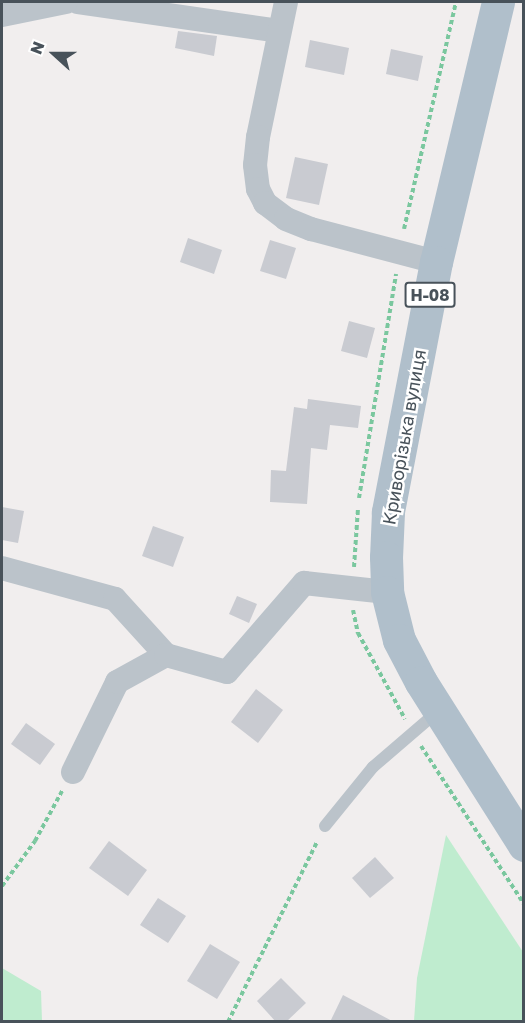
<!DOCTYPE html>
<html>
<head>
<meta charset="utf-8">
<style>
  body { margin:0 }
  #map { position:relative; width:525px; height:1023px; overflow:hidden; background:#f1eeee; font-family:"Golos Text",sans-serif }
  div>[style] { position:absolute }
  .green>* { inset:0; background:#bfeccf }
  .building>* { inset:0; background:#c9cbd1 }
  .path>* { height:4px; margin-top:-2px; transform-origin:0; background:repeating-linear-gradient(90deg,#7ac79e 0 4.5px,transparent 0 7.5px) }
  .lane>* { height:12px; margin:-6px; padding:0 6px; transform-origin:6px; border-radius:6px; background:#bbc3ca }
  .street>* { height:24px; margin:-12px; padding:0 12px; transform-origin:12px; border-radius:12px; background:#bbc3ca }
  .primary>* { height:33px; margin:-16.5px; padding:0 16.5px; transform-origin:16.5px; border-radius:16.5px; background:#b0bfcb }
  span { translate:-50% -50%; white-space:nowrap; text-align:center; line-height:1.15; -webkit-text-stroke:5px #fff; paint-order:stroke }
  .shield-label span { padding:2px 4px; background:#fff; border:2px solid; border-radius:4px; -webkit-text-stroke-width:0 }
  .shield-label { font-size:16px; color:#48525a; font-weight:700 }
  .street-label { font-size:18px; color:#48525a }
  .frame { position:absolute; inset:0; border:3px solid #48525a; pointer-events:none }
  .north { position:absolute; left:24px; top:24px; width:60px; height:60px; -webkit-text-stroke:4px #fff; paint-order:stroke; rotate:291deg; font-size:16px; font-weight:700; line-height:24px; text-align:center; color:#48525a }
  .north::after { content:''; display:block; margin:auto; width:21px; height:27px; background:#48525a; clip-path:polygon(50% 0,100% 100%,50% 72%,0 100%) }
</style>
</head>
<body>
<div id="map">
  <div class="green">
    <i style="clip-path:polygon(446px 835px,523px 952px,523px 1021px,414px 1021px,417px 978px)"></i>
    <i style="clip-path:polygon(2px 968px,41px 991px,42px 1021px,2px 1021px)"></i>
  </div>
  <div class="building">
    <i style="clip-path:polygon(178px 31px,217px 36px,214px 56px,175px 48px)"></i>
    <i style="clip-path:polygon(310px 40px,349px 48px,344px 75px,305px 67px)"></i>
    <i style="clip-path:polygon(391px 49px,423px 56px,418px 81px,386px 74px)"></i>
    <i style="clip-path:polygon(295px 157px,328px 164px,319px 205px,286px 198px)"></i>
    <i style="clip-path:polygon(188px 238px,222px 250px,214px 274px,180px 262px)"></i>
    <i style="clip-path:polygon(270px 240px,296px 248px,286px 279px,260px 271px)"></i>
    <i style="clip-path:polygon(349px 321px,375px 328px,367px 358px,341px 351px)"></i>
    <i style="clip-path:polygon(308px 399px,361px 406px,358px 428px,330px 425px,327px 450px,311px 448px,307px 504px,270px 502px,271px 470px,286px 471px,294px 407px,307px 409px)"></i>
    <i style="clip-path:polygon(2px 507px,24px 511px,18px 543px,2px 540px)"></i>
    <i style="clip-path:polygon(153px 526px,184px 537px,173px 567px,142px 556px)"></i>
    <i style="clip-path:polygon(237px 596px,257px 604px,249px 623px,229px 614px)"></i>
    <i style="clip-path:polygon(256px 689px,283px 710px,258px 743px,231px 722px)"></i>
    <i style="clip-path:polygon(26px 723px,55px 744px,40px 765px,11px 744px)"></i>
    <i style="clip-path:polygon(109px 841px,147px 870px,128px 896px,89px 868px)"></i>
    <i style="clip-path:polygon(375px 857px,394px 878px,370px 898px,352px 878px)"></i>
    <i style="clip-path:polygon(158px 898px,186px 916px,168px 943px,140px 925px)"></i>
    <i style="clip-path:polygon(210px 944px,240px 962px,217px 999px,187px 981px)"></i>
    <i style="clip-path:polygon(281px 978px,306px 1003px,286px 1022px,276px 1022px,257px 1001px)"></i>
    <i style="clip-path:polygon(343px 995px,394px 1022px,330px 1022px)"></i>
  </div>
  <div class="path">
    <i style="left:404px;top:229px;width:233px;rotate:-77.1deg"></i>
    <i style="left:359px;top:498px;width:227px;rotate:-80.6deg"></i>
    <i style="left:354px;top:567px;width:59px;rotate:-86.1deg"></i>
    <i style="left:353px;top:610px;width:24px;rotate:78deg"></i>
    <i style="left:358px;top:633px;width:98px;rotate:61.3deg"></i>
    <i style="left:421px;top:746px;width:189px;rotate:56.9deg"></i>
    <i style="left:2px;top:886px;width:56px;rotate:-53.7deg"></i>
    <i style="left:35px;top:841px;width:57px;rotate:-61.6deg"></i>
    <i style="left:228px;top:1022px;width:201px;rotate:-63.7deg"></i>
  </div>
  <div class="lane">
    <i style="left:325px;top:826px;width:76px;rotate:-50.9deg"></i>
    <i style="left:373px;top:767px;width:84px;rotate:-40.7deg"></i>
  </div>
  <div class="street">
    <i style="left:78px;top:2px;width:203px;rotate:8.2deg"></i>
    <i style="left:286px;top:2px;width:138px;rotate:101.7deg"></i>
    <i style="left:258px;top:137px;width:28px;rotate:96deg"></i>
    <i style="left:255px;top:165px;width:24px;rotate:83deg"></i>
    <i style="left:258px;top:189px;width:16px;rotate:63deg"></i>
    <i style="left:265px;top:203px;width:26px;rotate:37deg"></i>
    <i style="left:286px;top:219px;width:27px;rotate:22deg"></i>
    <i style="left:311px;top:229px;width:129px;rotate:14.8deg"></i>
    <i style="left:2px;top:15px;width:65px;rotate:-11.5deg"></i>
    <i style="left:2px;top:568px;width:117px;rotate:15.3deg"></i>
    <i style="left:115px;top:599px;width:76px;rotate:47.7deg"></i>
    <i style="left:73px;top:772px;width:100px;rotate:-63.9deg"></i>
    <i style="left:117px;top:682px;width:56px;rotate:-28.9deg"></i>
    <i style="left:166px;top:655px;width:63px;rotate:15.6deg"></i>
    <i style="left:227px;top:672px;width:118px;rotate:-49.1deg"></i>
    <i style="left:304px;top:583px;width:83px;rotate:6.2deg"></i>
  </div>
  <div class="primary">
    <i style="left:498px;top:2px;width:267px;rotate:103.4deg"></i>
    <i style="left:436px;top:262px;width:255px;rotate:100.9deg"></i>
    <i style="left:388px;top:512px;width:45px;rotate:92.5deg"></i>
    <i style="left:386px;top:557px;width:35px;rotate:88deg"></i>
    <i style="left:387px;top:592px;width:49px;rotate:76deg"></i>
    <i style="left:399px;top:640px;width:47px;rotate:62.4deg"></i>
    <i style="left:421px;top:682px;width:193px;rotate:57.7deg"></i>
  </div>
  <div class="shield-label">
    <span style="left:430px;top:295px">Н-08</span>
  </div>
  <div class="street-label">
    <span style="left:404px;top:437px;rotate:-80deg">Криворізька вулиця</span>
  </div>
  <div class="frame"></div>
  <div class="north">N</div>
</div>
</body>
</html>
